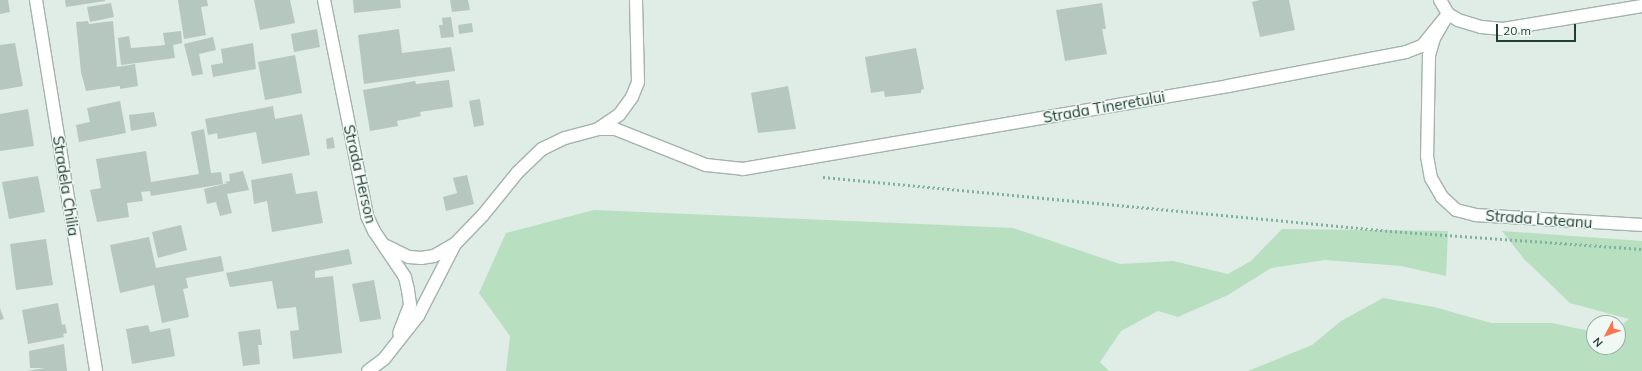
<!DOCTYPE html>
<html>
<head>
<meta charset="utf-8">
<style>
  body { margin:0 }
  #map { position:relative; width:1642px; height:371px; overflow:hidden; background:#e0ece6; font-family:Mulish,sans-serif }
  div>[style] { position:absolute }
  .green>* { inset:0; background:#b7dfc0 }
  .building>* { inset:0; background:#b5c7bf }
  .path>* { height:2.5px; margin-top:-1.25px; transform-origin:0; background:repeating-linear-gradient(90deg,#7db2a0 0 2px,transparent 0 5px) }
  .roads { filter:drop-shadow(1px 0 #a2b4ad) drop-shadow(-1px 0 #a2b4ad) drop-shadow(0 1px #a2b4ad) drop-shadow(0 -1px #a2b4ad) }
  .minor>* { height:12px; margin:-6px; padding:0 6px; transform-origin:6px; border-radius:6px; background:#fff }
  span { translate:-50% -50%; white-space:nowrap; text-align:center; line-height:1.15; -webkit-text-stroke:3px #f0f8f4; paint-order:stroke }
  .street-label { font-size:15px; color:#1f3e34 }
  .north { position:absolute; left:1586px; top:315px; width:40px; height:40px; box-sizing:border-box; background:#f0f8f4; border:1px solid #9caea7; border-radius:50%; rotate:229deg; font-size:11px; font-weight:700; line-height:16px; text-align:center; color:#1f3e34 }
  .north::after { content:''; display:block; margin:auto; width:14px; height:18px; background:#fd734d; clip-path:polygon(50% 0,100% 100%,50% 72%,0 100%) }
  .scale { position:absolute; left:1496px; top:24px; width:80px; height:18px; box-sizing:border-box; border:2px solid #1f3e34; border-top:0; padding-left:5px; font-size:12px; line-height:14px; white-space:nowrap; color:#1f3e34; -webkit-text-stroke:3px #f0f8f4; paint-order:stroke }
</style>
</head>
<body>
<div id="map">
  <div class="green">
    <i style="clip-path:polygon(594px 210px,1013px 228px,1120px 264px,1173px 261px,1228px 274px,1251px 261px,1282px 229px,1448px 231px,1446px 276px,1401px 266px,1325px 260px,1271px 268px,1228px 295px,1178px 317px,1158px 311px,1121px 331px,1100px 362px,1109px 371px,506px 371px,510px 336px,479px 293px,506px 233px)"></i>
    <i style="clip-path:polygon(1502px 231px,1642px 241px,1642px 371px,1248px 371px,1312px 345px,1341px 321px,1383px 298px,1434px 307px,1491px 323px,1552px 323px,1594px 332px,1594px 347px,1618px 347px,1618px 328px,1629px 319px,1570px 303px,1524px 259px)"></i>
  </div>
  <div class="building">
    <i style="clip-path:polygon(0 0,8px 0,10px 12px,0 14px)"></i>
    <i style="clip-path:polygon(65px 0,105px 0,105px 1px,66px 7px)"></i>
    <i style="clip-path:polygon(178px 0,207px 0,208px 6px,201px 7px,206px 35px,184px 39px)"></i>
    <i style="clip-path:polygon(254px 0,290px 0,295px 23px,260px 30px)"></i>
    <i style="clip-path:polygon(353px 0,400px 0,401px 8px,354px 13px)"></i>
    <i style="clip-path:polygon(450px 0,468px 0,470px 10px,452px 12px)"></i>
    <i style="clip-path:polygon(1260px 0,1289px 0,1295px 30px,1260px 37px,1252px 2px)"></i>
    <i style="clip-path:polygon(111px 3px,114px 17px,90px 22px,87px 7px)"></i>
    <i style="clip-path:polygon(1102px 3px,1106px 29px,1102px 29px,1107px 54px,1065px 61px,1056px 10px)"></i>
    <i style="clip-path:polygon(451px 17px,454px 37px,441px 38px,439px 25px,443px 25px,442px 18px)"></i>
    <i style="clip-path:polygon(88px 21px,89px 24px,113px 21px,117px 67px,135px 64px,138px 86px,120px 89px,120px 86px,86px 91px,81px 72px,76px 22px)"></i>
    <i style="clip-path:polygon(472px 23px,473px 32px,459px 34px,458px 25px)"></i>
    <i style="clip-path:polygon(317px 29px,320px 47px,294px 52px,291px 34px)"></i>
    <i style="clip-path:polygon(399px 29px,402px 53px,451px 47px,455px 71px,364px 84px,358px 35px)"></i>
    <i style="clip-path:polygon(181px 31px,182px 43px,173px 45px,175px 58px,121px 65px,118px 38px,129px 36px,131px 48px,156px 46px,165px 45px,163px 33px)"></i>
    <i style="clip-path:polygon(213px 37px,216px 50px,199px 54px,203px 74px,192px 76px,184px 44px)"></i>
    <i style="clip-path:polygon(15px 43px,23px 86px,0 90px,0 45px)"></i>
    <i style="clip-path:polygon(253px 43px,256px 69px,213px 77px,211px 65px,223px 63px,221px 49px)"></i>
    <i style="clip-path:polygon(916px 48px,924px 89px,921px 90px,921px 93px,885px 97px,884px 91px,871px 93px,865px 57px)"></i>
    <i style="clip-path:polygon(295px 55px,302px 93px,265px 100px,258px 62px)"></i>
    <i style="clip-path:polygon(449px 80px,453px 107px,420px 112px,421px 116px,397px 121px,398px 126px,370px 131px,363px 90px,415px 81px,416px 84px)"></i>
    <i style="clip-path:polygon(788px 86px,796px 129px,758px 133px,751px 93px)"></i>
    <i style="clip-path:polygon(480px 99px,484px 125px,474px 127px,469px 101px)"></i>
    <i style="clip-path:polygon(120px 101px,126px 133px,79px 142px,76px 125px,90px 122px,87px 108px)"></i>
    <i style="clip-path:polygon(273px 106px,275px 119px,302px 114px,310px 155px,262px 164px,256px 132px,218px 139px,217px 133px,208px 135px,205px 119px)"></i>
    <i style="clip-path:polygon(28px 109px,34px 146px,0 151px,0 114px)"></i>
    <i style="clip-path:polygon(154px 112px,157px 126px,131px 131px,129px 115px)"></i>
    <i style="clip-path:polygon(204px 129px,211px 173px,221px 172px,223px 184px,151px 196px,150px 191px,141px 192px,143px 201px,127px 203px,129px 217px,97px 222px,90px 190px,101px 188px,96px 159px,146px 151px,151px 182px,199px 174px,191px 132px)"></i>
    <i style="clip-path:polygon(333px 137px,335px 148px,327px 149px,326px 139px)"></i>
    <i style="clip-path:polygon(243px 171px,249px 190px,227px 194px,232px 213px,220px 216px,216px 202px,207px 204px,204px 189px,228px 183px,224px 182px,230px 181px,229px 174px)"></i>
    <i style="clip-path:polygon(292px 173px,296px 194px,317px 191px,323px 223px,272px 232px,267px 201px,254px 204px,251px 180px)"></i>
    <i style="clip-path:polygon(467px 175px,474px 204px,446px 211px,443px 197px,457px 193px,453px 178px)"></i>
    <i style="clip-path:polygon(38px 176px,45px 212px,9px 219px,2px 182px)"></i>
    <i style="clip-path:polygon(181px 225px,187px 250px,158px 258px,152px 232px)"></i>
    <i style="clip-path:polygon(149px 237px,156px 268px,221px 256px,224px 271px,186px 278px,188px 288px,183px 289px,189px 317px,162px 323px,154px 285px,120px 293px,110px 245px)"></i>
    <i style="clip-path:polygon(46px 239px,53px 285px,16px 290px,10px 244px)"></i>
    <i style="clip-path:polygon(349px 249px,352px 264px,315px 271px,315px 278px,333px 276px,342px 353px,293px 359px,290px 331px,299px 330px,296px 307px,277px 309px,272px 281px,230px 287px,226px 273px)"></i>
    <i style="clip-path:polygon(374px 280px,381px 319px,360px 322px,352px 284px)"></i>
    <i style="clip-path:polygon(58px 303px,62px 325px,65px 324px,67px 333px,63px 334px,64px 337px,28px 344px,22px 310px)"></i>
    <i style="clip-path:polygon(0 308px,4px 319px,0 320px)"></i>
    <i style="clip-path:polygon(148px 325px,150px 332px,170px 328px,175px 356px,132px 364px,126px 329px)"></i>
    <i style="clip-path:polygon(260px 329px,262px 345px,258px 345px,260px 364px,243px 366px,238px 332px)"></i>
    <i style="clip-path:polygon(64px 344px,67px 371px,27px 371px,45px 368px,30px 368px,29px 351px)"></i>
  </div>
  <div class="path">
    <i style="left:823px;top:177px;width:570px;rotate:5.44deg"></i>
    <i style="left:1390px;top:231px;width:253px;rotate:4.1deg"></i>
  </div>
  <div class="roads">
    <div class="minor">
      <i style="left:36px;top:0;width:376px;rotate:80.8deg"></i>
      <i style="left:324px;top:0;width:220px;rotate:78.7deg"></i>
      <i style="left:367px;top:216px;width:17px;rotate:65deg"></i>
      <i style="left:374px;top:231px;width:55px;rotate:56deg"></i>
      <i style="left:405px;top:277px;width:13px;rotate:77deg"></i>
      <i style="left:408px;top:290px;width:15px;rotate:82deg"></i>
      <i style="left:410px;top:305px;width:30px;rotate:111deg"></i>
      <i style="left:1440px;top:0;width:16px;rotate:60deg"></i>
      <i style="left:1448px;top:14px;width:28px;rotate:120deg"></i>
      <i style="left:1434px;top:38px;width:19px;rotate:106deg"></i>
      <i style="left:1429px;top:56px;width:100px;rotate:91.1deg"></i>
      <i style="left:1427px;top:156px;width:22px;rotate:80deg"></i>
      <i style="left:1431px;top:178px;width:22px;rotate:60deg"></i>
      <i style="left:1442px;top:197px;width:19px;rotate:43deg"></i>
      <i style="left:1456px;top:210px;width:21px;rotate:14deg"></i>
      <i style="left:1476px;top:215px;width:166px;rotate:3.4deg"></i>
      <i style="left:598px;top:129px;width:25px;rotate:-34deg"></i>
      <i style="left:619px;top:115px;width:22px;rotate:-54deg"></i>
      <i style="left:632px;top:97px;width:16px;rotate:-68deg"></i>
      <i style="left:638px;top:82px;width:82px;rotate:-91.4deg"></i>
      <i style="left:386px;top:246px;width:25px;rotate:26deg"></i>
      <i style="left:409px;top:257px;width:12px;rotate:5deg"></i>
      <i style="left:421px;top:258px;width:13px;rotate:-9deg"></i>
      <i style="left:434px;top:256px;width:24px;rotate:-30deg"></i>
      <i style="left:368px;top:371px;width:20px;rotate:-37deg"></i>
      <i style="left:384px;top:359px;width:55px;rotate:-51.7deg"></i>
      <i style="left:418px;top:316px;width:81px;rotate:-62.8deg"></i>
      <i style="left:455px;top:244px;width:40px;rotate:-46deg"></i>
      <i style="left:483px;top:215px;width:55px;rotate:-50.9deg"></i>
      <i style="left:518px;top:172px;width:33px;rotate:-44deg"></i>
      <i style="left:542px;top:149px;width:25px;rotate:-26deg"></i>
      <i style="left:565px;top:138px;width:34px;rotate:-15deg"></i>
      <i style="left:598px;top:129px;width:17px"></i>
      <i style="left:615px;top:129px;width:98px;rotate:21.6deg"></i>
      <i style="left:706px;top:165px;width:37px;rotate:6deg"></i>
      <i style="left:743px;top:169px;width:492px;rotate:-9.7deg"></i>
      <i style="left:1228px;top:86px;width:181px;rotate:-10.8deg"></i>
      <i style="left:1406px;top:52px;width:17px;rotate:-21deg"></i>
      <i style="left:1422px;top:46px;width:41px;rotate:-50.9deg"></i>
      <i style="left:1448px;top:14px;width:12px;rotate:31deg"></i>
      <i style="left:1458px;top:20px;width:24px;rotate:17deg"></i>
      <i style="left:1481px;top:27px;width:22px;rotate:5deg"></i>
      <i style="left:1503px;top:29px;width:141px;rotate:-9.4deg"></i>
    </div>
  </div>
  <div class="street-label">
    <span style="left:1104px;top:107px;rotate:-10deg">Strada Tineretului</span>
    <span style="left:360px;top:174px;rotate:77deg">Strada Herson</span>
    <span style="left:66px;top:186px;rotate:81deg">Stradela Chilia</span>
    <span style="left:1539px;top:219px;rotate:4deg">Strada Loteanu</span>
  </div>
  <div class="north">N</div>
  <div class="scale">20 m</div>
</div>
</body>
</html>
